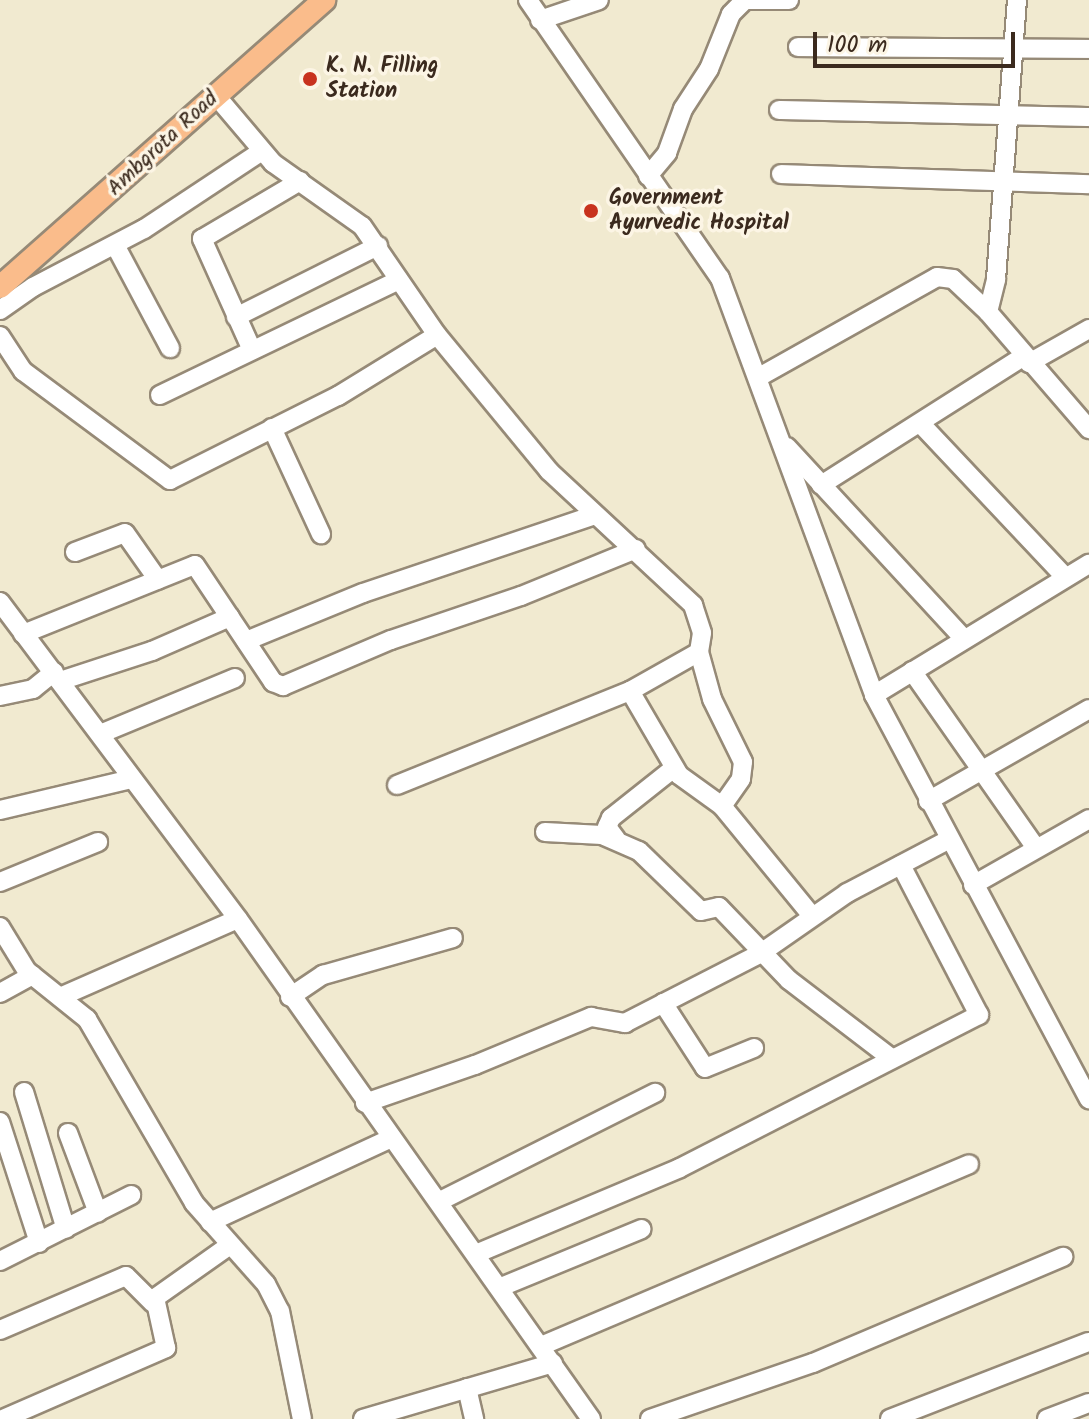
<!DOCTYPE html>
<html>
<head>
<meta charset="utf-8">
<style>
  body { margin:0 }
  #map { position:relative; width:1089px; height:1419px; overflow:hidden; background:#f1ead0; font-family:Kalam,sans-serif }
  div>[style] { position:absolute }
  .roads { filter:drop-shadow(2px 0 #968a77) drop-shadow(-2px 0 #968a77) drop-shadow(0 2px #968a77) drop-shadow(0 -2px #968a77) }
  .minor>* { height:18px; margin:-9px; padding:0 9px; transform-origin:9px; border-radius:9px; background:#fff }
  .major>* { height:22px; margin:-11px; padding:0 11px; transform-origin:11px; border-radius:11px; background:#fabc8b }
  .dots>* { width:22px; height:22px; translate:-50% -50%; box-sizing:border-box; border:4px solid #fcf5e5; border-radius:50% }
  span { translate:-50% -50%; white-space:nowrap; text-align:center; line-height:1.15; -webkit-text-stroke:7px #fcf5e5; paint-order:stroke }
  .poi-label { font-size:22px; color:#3b2a1e; font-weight:700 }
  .left { translate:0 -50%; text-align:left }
  .street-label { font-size:22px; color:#3b2a1e }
  .scale { position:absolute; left:813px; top:32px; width:202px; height:36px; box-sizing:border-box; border:4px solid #3b2a1e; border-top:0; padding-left:10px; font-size:24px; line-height:28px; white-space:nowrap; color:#3b2a1e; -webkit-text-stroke:6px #fcf5e5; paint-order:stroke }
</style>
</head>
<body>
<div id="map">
  <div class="roads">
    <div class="minor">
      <i style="left:528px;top:0;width:338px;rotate:55.4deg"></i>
      <i style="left:720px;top:278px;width:445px;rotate:69.7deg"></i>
      <i style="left:874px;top:695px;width:458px;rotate:62deg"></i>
      <i style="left:742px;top:0;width:47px"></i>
      <i style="left:540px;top:20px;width:62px;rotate:-18.7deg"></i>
      <i style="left:798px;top:47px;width:291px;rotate:0.4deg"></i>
      <i style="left:779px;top:110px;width:310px;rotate:1.3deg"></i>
      <i style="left:781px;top:174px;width:308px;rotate:1.9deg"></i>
      <i style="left:648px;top:176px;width:30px;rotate:-50deg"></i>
      <i style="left:667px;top:153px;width:47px;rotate:-70deg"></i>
      <i style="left:683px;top:109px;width:48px;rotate:-57deg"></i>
      <i style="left:709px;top:69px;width:59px;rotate:-68.2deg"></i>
      <i style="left:731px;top:14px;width:17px;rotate:-45deg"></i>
      <i style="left:115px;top:245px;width:117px;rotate:61.9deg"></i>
      <i style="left:0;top:310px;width:40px;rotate:-34.9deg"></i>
      <i style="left:33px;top:287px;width:125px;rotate:-27.6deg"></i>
      <i style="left:144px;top:229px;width:141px;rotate:-33.5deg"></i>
      <i style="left:988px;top:312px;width:155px;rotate:49.2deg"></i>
      <i style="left:236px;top:317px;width:159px;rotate:-26.6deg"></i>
      <i style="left:437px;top:335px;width:176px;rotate:50.5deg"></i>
      <i style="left:549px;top:471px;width:197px;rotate:42.9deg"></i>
      <i style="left:693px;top:605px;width:29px;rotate:72deg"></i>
      <i style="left:702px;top:633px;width:19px;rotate:99deg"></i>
      <i style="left:699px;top:652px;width:79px;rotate:150.5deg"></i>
      <i style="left:630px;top:691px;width:97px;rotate:59.7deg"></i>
      <i style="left:679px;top:775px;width:53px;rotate:35.8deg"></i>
      <i style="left:722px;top:806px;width:142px;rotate:50.7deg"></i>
      <i style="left:0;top:336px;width:42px;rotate:56.7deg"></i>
      <i style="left:23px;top:371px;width:183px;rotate:36.6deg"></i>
      <i style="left:170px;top:480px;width:188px;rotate:-26.6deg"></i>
      <i style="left:338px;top:396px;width:116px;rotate:-31.6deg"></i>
      <i style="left:437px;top:335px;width:132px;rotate:-124.5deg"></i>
      <i style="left:362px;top:226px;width:109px;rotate:-144.7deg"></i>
      <i style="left:273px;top:163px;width:87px;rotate:-130.3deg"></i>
      <i style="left:252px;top:350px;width:122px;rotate:-114.2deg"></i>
      <i style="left:202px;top:239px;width:114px;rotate:-30.6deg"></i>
      <i style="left:1029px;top:363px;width:69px;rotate:-29.5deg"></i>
      <i style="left:759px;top:377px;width:204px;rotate:-29.3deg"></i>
      <i style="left:937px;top:277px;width:16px;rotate:7deg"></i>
      <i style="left:953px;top:279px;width:48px;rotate:43.3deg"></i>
      <i style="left:988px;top:312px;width:34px;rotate:-76deg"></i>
      <i style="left:996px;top:279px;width:280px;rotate:-85.7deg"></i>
      <i style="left:160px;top:395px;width:265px;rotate:-25.7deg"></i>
      <i style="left:920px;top:423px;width:212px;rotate:46.7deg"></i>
      <i style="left:272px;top:428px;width:117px;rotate:65.2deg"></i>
      <i style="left:787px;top:447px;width:261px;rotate:47.3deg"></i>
      <i style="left:821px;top:485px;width:239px;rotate:-32.4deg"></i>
      <i style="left:75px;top:552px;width:53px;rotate:-20.8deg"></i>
      <i style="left:125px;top:533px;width:57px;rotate:54.9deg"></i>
      <i style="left:0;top:602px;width:396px;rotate:53.1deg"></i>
      <i style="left:238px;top:919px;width:612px;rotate:54.78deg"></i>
      <i style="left:23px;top:634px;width:185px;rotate:-21.9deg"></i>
      <i style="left:195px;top:565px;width:141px;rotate:56.3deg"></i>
      <i style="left:273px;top:682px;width:11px;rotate:22deg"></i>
      <i style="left:283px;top:686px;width:117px;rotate:-23.1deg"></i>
      <i style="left:391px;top:640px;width:137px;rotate:-18.7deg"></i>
      <i style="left:521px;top:596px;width:124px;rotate:-22.2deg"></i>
      <i style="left:246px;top:641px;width:126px;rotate:-22.3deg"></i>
      <i style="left:363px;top:593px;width:245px;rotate:-18.6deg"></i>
      <i style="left:699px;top:652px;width:49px;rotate:74.5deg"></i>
      <i style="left:712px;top:699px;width:70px;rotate:63.8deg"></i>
      <i style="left:743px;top:762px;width:17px;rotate:97deg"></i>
      <i style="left:741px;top:779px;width:33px;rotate:125deg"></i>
      <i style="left:912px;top:671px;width:216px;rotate:55deg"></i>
      <i style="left:60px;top:681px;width:97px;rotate:-18.1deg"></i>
      <i style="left:152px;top:651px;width:85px;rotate:-23.6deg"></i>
      <i style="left:874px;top:695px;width:252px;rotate:-31.4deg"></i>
      <i style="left:0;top:696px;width:34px;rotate:-12deg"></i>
      <i style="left:33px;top:689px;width:27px;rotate:-39deg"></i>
      <i style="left:100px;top:734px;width:146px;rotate:-22.5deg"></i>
      <i style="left:397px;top:785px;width:251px;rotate:-22deg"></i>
      <i style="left:928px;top:801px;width:185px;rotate:-29.7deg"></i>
      <i style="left:0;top:810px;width:135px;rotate:-13.3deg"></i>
      <i style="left:545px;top:832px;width:57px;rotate:3deg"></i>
      <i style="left:602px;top:835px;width:40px;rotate:23.4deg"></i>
      <i style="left:639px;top:851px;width:86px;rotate:44.1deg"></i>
      <i style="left:701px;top:911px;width:18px;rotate:-13deg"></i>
      <i style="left:719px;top:907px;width:101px;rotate:46.2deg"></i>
      <i style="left:789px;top:980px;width:128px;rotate:37.4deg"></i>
      <i style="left:616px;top:839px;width:15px;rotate:-127deg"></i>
      <i style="left:607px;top:827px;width:10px;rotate:-66deg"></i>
      <i style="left:611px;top:818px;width:80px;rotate:-38.4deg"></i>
      <i style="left:0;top:882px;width:106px;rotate:-22.2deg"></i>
      <i style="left:973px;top:885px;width:133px;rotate:-29.6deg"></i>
      <i style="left:0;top:927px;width:52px;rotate:58.5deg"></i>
      <i style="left:27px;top:971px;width:77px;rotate:38.7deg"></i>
      <i style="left:87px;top:1019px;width:213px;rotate:59.8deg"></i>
      <i style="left:194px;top:1203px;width:108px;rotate:48.4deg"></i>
      <i style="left:266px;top:1284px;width:30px;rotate:63deg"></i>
      <i style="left:280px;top:1311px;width:110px;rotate:78.5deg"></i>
      <i style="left:0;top:993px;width:37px;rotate:-29deg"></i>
      <i style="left:60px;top:997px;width:194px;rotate:-23.7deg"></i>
      <i style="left:290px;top:997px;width:40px;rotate:-34deg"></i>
      <i style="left:323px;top:975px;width:135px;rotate:-15.9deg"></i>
      <i style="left:663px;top:1003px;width:77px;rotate:57.1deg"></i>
      <i style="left:705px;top:1068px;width:53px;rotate:-22.2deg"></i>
      <i style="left:24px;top:1092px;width:143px;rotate:73deg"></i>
      <i style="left:365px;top:1103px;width:116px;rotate:-19.1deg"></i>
      <i style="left:475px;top:1065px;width:126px;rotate:-22.5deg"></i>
      <i style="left:591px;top:1017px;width:35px;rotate:10deg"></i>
      <i style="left:625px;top:1023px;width:153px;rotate:-27.2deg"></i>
      <i style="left:761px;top:953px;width:105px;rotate:-34.9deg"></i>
      <i style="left:847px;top:893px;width:116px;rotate:-27.7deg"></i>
      <i style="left:0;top:1122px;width:127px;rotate:72.1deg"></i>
      <i style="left:68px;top:1133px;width:85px;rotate:69.4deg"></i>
      <i style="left:440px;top:1201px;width:241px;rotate:-26.7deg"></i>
      <i style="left:210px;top:1222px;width:198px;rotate:-24.8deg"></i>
      <i style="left:478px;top:1253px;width:219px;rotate:-22.8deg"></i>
      <i style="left:680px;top:1168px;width:336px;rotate:-27.1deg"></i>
      <i style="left:979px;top:1015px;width:169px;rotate:-117.5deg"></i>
      <i style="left:0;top:1261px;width:147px;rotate:-26.7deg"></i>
      <i style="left:501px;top:1287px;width:152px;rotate:-22.4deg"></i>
      <i style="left:0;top:1330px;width:137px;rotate:-23.2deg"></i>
      <i style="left:126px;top:1276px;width:38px;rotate:45deg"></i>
      <i style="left:541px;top:1346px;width:465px;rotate:-23deg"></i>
      <i style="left:467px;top:1388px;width:32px;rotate:77deg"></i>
      <i style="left:3px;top:1419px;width:178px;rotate:-23.5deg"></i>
      <i style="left:166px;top:1348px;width:51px;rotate:-102.4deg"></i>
      <i style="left:155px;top:1298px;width:92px;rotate:-35.2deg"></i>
      <i style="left:363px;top:1419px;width:198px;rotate:-16.4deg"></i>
      <i style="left:650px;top:1419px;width:172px;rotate:-19deg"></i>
      <i style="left:813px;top:1363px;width:272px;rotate:-23deg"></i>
      <i style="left:890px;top:1419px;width:213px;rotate:-21.2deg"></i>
      <i style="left:1047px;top:1419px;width:45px;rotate:-20.9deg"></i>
    </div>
    <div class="major">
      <i style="left:0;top:287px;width:433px;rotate:-41.5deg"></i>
    </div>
  </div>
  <div class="dots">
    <i style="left:310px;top:79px;background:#c8321e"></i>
    <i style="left:591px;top:211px;background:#c8321e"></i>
  </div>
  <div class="poi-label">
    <span class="left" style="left:326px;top:79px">K. N. Filling<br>Station</span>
    <span class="left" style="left:609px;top:211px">Government<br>Ayurvedic Hospital</span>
  </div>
  <div class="street-label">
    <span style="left:163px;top:144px;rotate:-43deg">Ambgrota Road</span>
  </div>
  <div class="scale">100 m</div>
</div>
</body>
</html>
